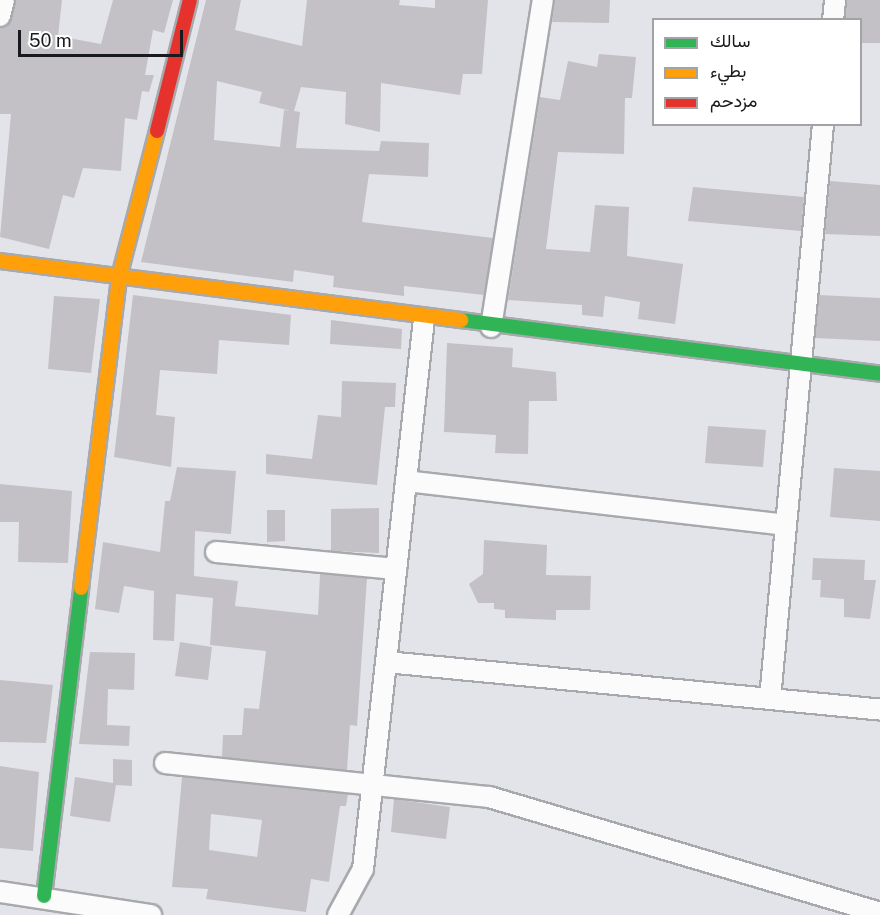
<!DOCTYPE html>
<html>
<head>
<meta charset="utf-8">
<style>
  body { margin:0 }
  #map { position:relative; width:880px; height:915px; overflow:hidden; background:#e3e4ea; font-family:"Public Sans",Vazirmatn,sans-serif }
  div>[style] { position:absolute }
  .building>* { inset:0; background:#c3c1c5 }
  .roads { filter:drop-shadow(2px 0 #a8a9ad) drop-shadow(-2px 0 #a8a9ad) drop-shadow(0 2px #a8a9ad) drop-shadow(0 -2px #a8a9ad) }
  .street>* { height:20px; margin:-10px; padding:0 10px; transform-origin:10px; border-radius:10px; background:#fbfbfc }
  .fast>* { height:14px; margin:-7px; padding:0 7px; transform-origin:7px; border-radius:7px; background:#30b455 }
  .slow>* { height:14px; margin:-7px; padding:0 7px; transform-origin:7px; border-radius:7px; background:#ff9f0a }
  .jam>* { height:14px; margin:-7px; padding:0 7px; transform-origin:7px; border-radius:7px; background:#e5322d }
  span { translate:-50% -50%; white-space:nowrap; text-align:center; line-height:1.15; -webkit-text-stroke:6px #fff; paint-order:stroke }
  .legend { position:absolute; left:652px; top:18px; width:210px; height:108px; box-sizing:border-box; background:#fff; border:2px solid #a3a3a5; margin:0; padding:8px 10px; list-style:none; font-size:18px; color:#191a1d }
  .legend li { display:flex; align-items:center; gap:12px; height:30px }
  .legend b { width:30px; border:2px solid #a3a3a5 }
  .scale { position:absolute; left:18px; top:30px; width:165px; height:27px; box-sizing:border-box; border:3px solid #191a1d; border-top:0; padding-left:8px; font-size:18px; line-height:21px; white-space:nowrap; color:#191a1d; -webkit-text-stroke:4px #fff; paint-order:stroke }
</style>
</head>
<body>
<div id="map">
  <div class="building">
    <i style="clip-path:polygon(16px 0,62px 0,58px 36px,101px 44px,113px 0,173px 0,164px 33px,153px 30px,145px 75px,154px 75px,149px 92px,142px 91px,137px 120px,125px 118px,121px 171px,83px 168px,74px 198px,63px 195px,49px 249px,0 237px,11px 114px,0 114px,0 28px,7px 27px)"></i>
    <i style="clip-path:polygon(evenodd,206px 0,241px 0,235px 30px,302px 46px,307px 0,400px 0,399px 5px,435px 8px,435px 0,488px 0,482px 74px,463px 74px,460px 95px,381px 83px,380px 132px,345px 124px,346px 92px,301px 87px,294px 111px,300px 112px,296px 148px,379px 151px,381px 141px,429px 143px,428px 177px,369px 174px,362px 222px,493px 238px,484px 295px,404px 286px,404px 296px,333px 287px,334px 276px,294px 270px,293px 282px,141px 262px,206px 0,217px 81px,262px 92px,259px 103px,291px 111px,284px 110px,280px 147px,214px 140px,217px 81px)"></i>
    <i style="clip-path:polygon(555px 0,610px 0,609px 23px,552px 22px)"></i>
    <i style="clip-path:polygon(847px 0,880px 0,880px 43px,861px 43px,861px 20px,845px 20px)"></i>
    <i style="clip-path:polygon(599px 54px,636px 57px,632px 98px,625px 98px,624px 154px,558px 152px,546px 249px,590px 252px,595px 205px,629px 207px,627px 256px,683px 264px,675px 324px,638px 319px,640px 302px,605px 296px,603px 317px,582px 315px,582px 305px,508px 300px,540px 97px,560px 100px,568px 61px,597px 67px)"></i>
    <i style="clip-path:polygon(830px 181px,880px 185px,880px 236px,825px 234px)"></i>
    <i style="clip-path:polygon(693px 187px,804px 197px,801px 231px,688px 221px)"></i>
    <i style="clip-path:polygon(133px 295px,291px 315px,289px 345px,219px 340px,217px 374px,160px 370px,156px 415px,175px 417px,171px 467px,114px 457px)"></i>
    <i style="clip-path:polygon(819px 295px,880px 298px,880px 341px,815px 338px)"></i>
    <i style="clip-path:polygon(54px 296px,100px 299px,91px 373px,48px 369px)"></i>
    <i style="clip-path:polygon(331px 320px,402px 329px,401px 349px,330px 344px)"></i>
    <i style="clip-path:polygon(447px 343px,513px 348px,512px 367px,556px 372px,557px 401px,529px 401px,528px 454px,495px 453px,496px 435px,444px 432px)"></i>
    <i style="clip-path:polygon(342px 381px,396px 383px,395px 407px,385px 407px,377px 485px,266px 474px,266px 454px,312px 459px,318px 415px,341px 417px)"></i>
    <i style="clip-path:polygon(708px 426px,766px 430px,763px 467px,705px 463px)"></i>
    <i style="clip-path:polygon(177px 467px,236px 471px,231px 534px,195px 531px,194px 576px,238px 581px,235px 606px,318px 615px,320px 574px,367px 578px,357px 726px,350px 725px,347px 770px,222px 757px,223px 735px,242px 735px,244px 708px,259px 709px,266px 651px,210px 645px,213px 598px,176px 594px,174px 641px,153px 640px,154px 591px,124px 586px,119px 613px,95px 609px,103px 542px,160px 552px,165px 501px,170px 501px)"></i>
    <i style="clip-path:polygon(834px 468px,880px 471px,880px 521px,830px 517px)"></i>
    <i style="clip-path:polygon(0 484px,72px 491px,68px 563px,18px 562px,19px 522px,0 522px)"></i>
    <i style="clip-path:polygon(379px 508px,379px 553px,331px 551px,331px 509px)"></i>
    <i style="clip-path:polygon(267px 510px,285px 510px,285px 541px,267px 542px)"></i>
    <i style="clip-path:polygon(484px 540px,547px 545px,546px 575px,591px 576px,590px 610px,556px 610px,556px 620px,505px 618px,505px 610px,494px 609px,494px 603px,478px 603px,469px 584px,483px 574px)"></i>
    <i style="clip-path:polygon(813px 558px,865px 560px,864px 580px,876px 580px,870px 619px,844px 617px,844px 599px,820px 597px,821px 580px,812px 580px)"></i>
    <i style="clip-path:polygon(180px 642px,212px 647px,208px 680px,175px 676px)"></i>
    <i style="clip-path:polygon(90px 652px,135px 653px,134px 690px,108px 689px,107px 725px,130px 726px,129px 746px,79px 744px)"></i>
    <i style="clip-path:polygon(0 680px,53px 685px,46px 743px,0 742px)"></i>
    <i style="clip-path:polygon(113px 759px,132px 760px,132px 786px,116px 785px,110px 822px,70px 816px,75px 777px,113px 783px)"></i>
    <i style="clip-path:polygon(0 766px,39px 772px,33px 851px,0 848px)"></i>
    <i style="clip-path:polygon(evenodd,182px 777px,348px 794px,346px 806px,340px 806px,329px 882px,311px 879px,306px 912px,206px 899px,208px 889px,172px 887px,182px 777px,211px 814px,262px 820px,257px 857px,209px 850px,211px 814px)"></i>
    <i style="clip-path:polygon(394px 799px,450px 807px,446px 839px,391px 832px)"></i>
  </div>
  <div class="roads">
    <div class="street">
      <i style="left:0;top:16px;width:16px;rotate:-76deg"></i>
      <i style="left:833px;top:20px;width:20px;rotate:-84deg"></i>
      <i style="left:491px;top:327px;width:331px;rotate:-81deg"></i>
      <i style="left:406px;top:481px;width:382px;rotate:6.6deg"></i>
      <i style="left:216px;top:552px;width:181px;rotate:5.4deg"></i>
      <i style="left:386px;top:662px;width:496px;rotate:5.5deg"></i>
      <i style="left:770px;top:699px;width:577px;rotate:-84.73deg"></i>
      <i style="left:165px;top:763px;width:326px;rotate:6deg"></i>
      <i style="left:489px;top:797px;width:408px;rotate:16.5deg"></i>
      <i style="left:0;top:892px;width:153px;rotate:8.7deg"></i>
      <i style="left:338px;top:915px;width:52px;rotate:-61.5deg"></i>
      <i style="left:363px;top:869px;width:553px;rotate:-83.67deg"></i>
    </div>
    <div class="fast">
      <i style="left:461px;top:320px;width:422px;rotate:7.3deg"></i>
      <i style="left:44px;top:896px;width:310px;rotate:-83.1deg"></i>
    </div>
    <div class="slow">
      <i style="left:0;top:261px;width:465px;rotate:7.3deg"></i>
      <i style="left:81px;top:588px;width:313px;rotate:-83deg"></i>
      <i style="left:119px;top:277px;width:151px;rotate:-75.4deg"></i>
    </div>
    <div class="jam">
      <i style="left:157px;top:131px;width:135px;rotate:-75.9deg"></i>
    </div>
  </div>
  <ul class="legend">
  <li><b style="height:8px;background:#30b455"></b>سالك</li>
  <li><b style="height:8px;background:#ff9f0a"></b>بطيء</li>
  <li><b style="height:8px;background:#e5322d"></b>مزدحم</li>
  </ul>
  <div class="scale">50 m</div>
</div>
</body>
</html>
